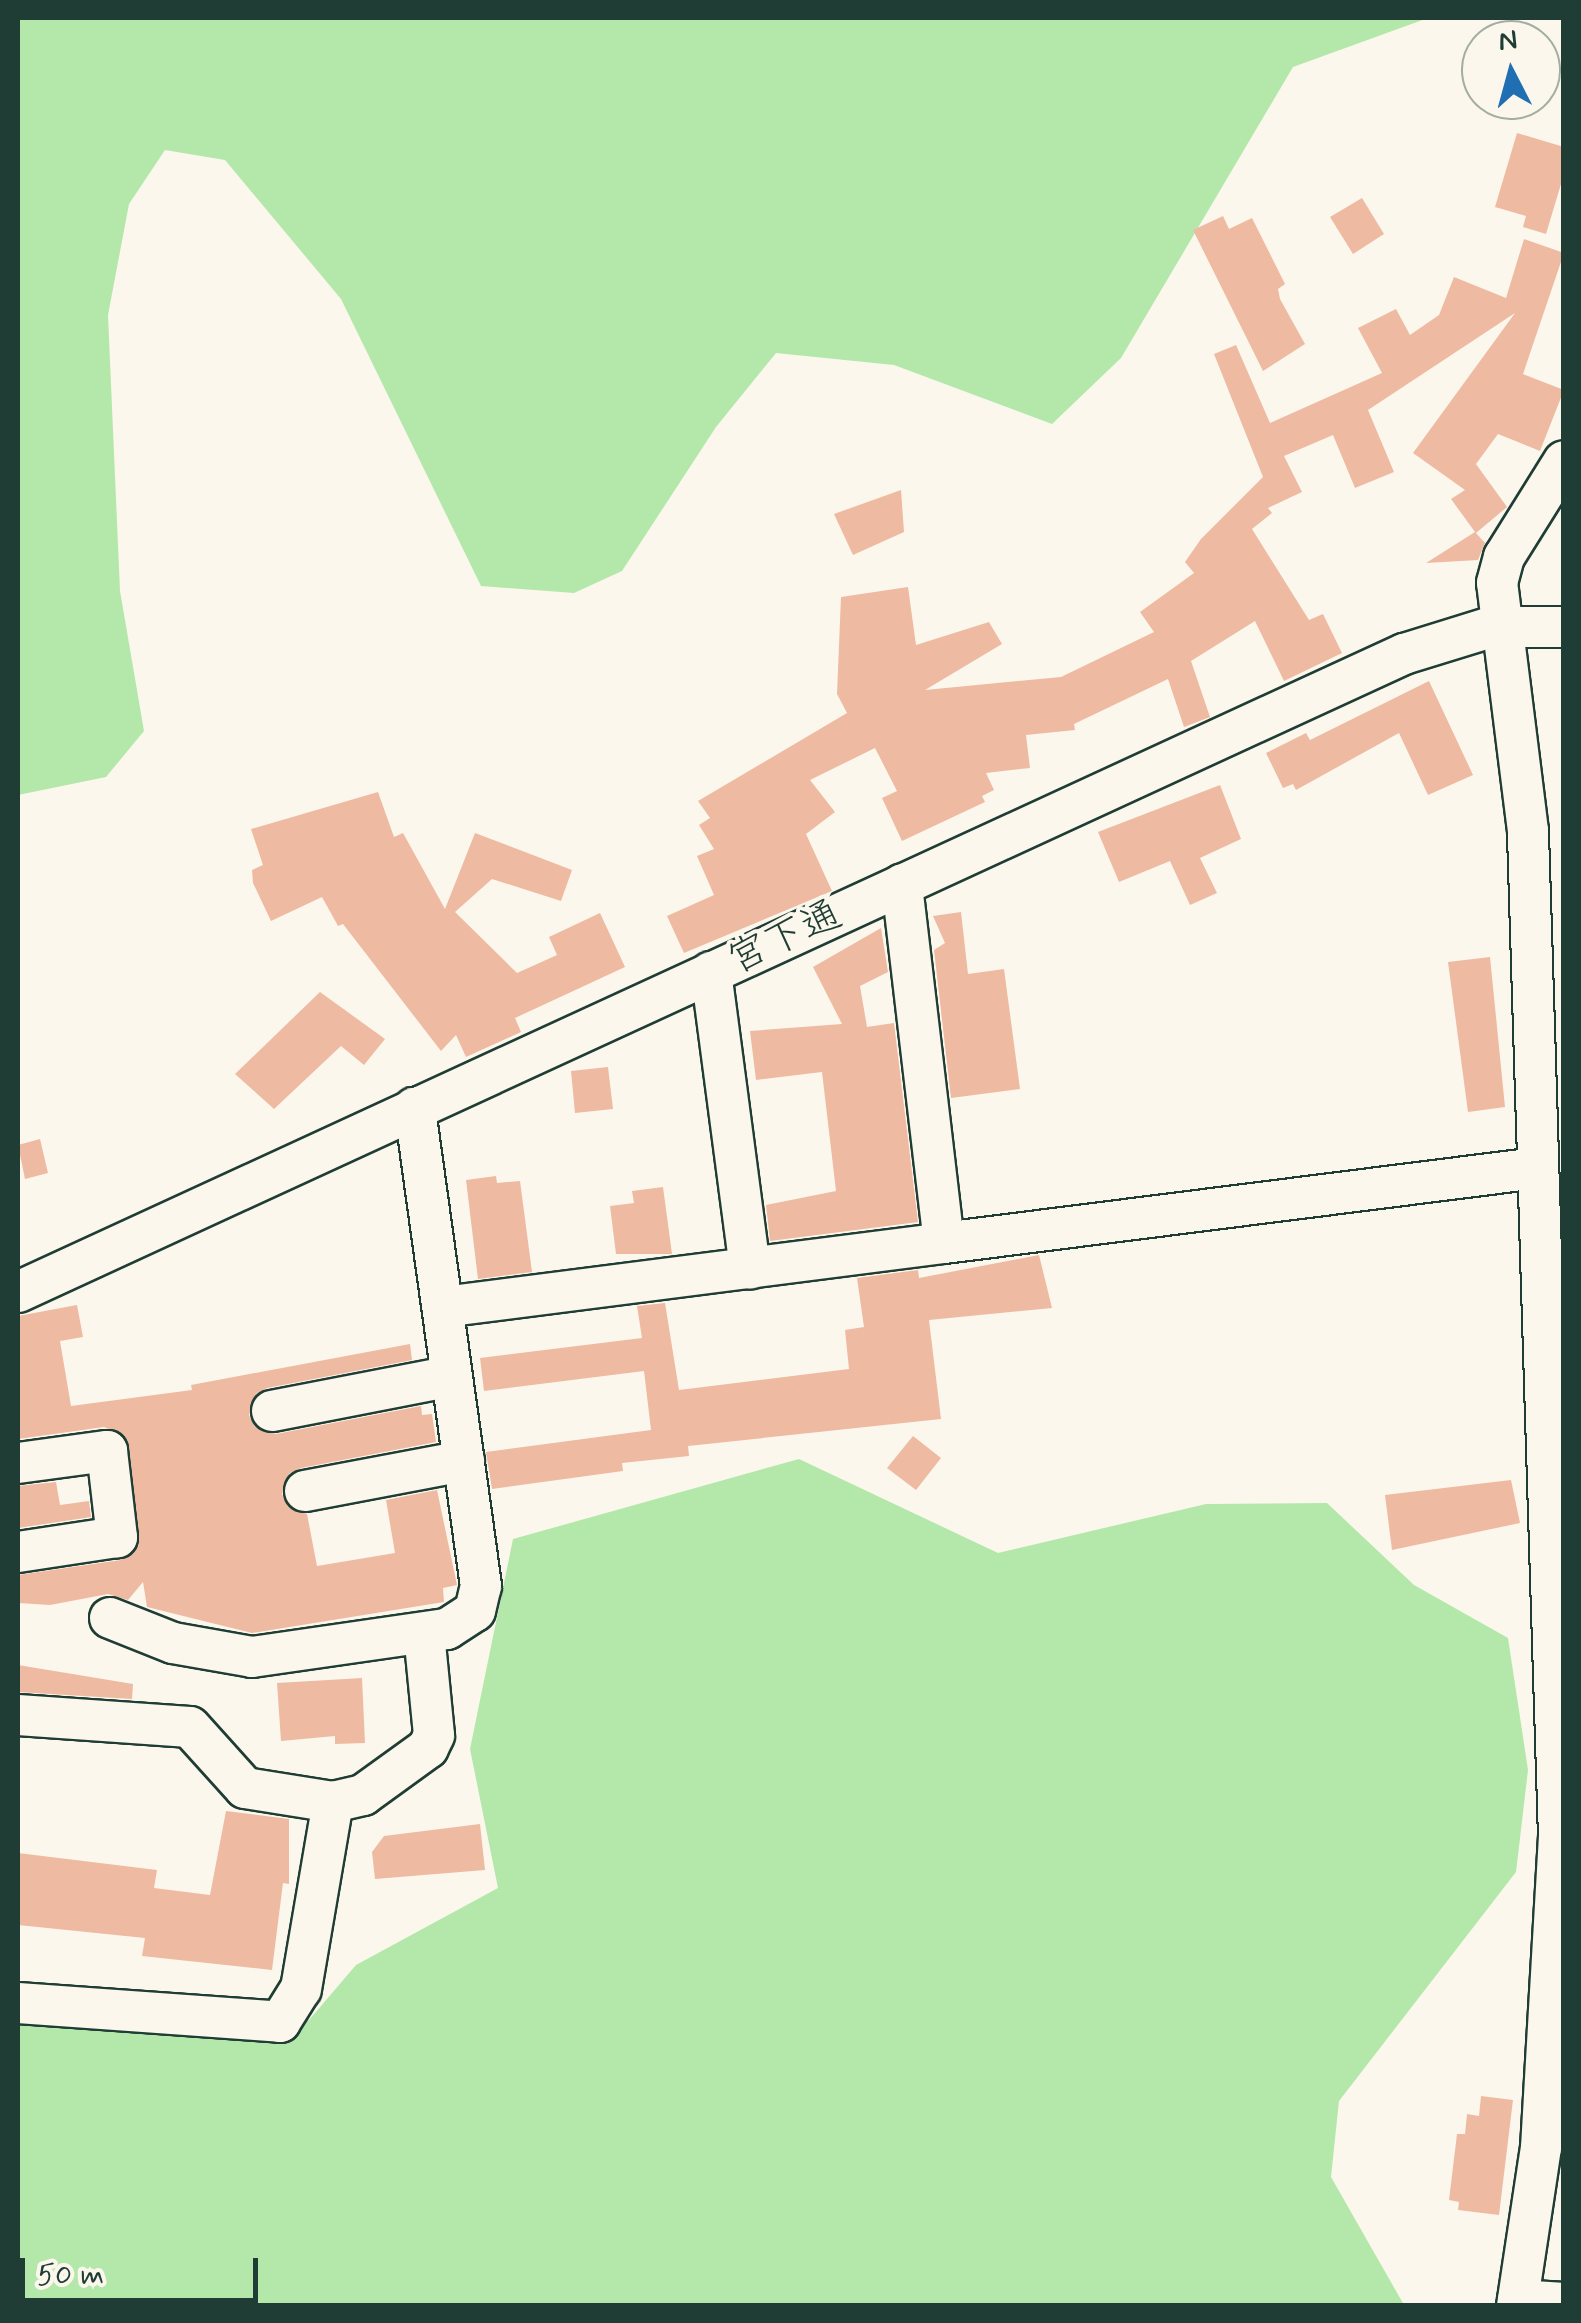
<!DOCTYPE html>
<html>
<head>
<meta charset="utf-8">
<style>
  body { margin:0 }
  #map { position:relative; width:1581px; height:2323px; overflow:hidden; background:#fbf7ec; font-family:Mynerve,"Klee One",sans-serif }
  div>[style] { position:absolute }
  .green>* { inset:0; background:#b3e8aa }
  .building>* { inset:0; background:#efbaa2 }
  .roads { filter:drop-shadow(2px 0 #1f3d34) drop-shadow(-2px 0 #1f3d34) drop-shadow(0 2px #1f3d34) drop-shadow(0 -2px #1f3d34) }
  .minor>* { height:40px; margin:-20px; padding:0 20px; transform-origin:20px; border-radius:20px; background:#fbf7ec }
  span { translate:-50% -50%; white-space:nowrap; text-align:center; line-height:1.15; -webkit-text-stroke:8px #fbf7ec; paint-order:stroke }
  .street-label { font-size:40px; color:#1f3d34 }
  .frame { position:absolute; inset:0; border:20px solid #1f3d34; pointer-events:none }
  .north { position:absolute; left:1461px; top:20px; width:100px; height:100px; box-sizing:border-box; background:#fbf7ec; border:2px solid #a3ada2; border-radius:50%; rotate:354deg; font-size:28px; font-weight:700; line-height:40px; text-align:center; color:#1f3d34 }
  .north::after { content:''; display:block; margin:auto; width:35px; height:45px; background:#1f6fb2; clip-path:polygon(50% 0,100% 100%,50% 72%,0 100%) }
  .scale { position:absolute; left:20px; top:2258px; width:238px; height:45px; box-sizing:border-box; border:5px solid #1f3d34; border-top:0; padding-left:12px; font-size:30px; line-height:35px; white-space:nowrap; color:#1f3d34; -webkit-text-stroke:8px #fbf7ec; paint-order:stroke }
</style>
</head>
<body>
<div id="map">
  <div class="green">
    <i style="clip-path:polygon(18px 18px,1428px 18px,1293px 67px,1121px 358px,1052px 424px,894px 365px,776px 353px,716px 427px,622px 571px,574px 593px,481px 586px,341px 299px,225px 160px,165px 150px,129px 204px,108px 315px,120px 591px,144px 731px,106px 777px,18px 795px)"></i>
    <i style="clip-path:polygon(799px 1459px,998px 1553px,1206px 1504px,1327px 1503px,1414px 1585px,1508px 1638px,1528px 1770px,1516px 1872px,1339px 2101px,1331px 2177px,1404px 2305px,18px 2306px,18px 2025px,261px 2040px,309px 2020px,356px 1965px,498px 1888px,470px 1749px,513px 1539px)"></i>
  </div>
  <div class="building">
    <i style="clip-path:polygon(1517px 133px,1564px 147px,1564px 174px,1546px 234px,1523px 227px,1526px 216px,1495px 207px)"></i>
    <i style="clip-path:polygon(1362px 198px,1384px 234px,1353px 254px,1330px 217px)"></i>
    <i style="clip-path:polygon(1223px 216px,1229px 229px,1252px 218px,1285px 284px,1278px 289px,1280px 299px,1305px 344px,1263px 371px,1193px 230px)"></i>
    <i style="clip-path:polygon(1524px 239px,1564px 253px,1523px 374px,1564px 390px,1540px 451px,1498px 434px,1476px 464px,1507px 507px,1476px 533px,1485px 543px,1478px 560px,1426px 563px,1475px 532px,1451px 499px,1465px 490px,1413px 453px,1515px 313px,1368px 410px,1394px 472px,1355px 488px,1333px 435px,1284px 456px,1302px 492px,1268px 508px,1272px 513px,1252px 529px,1309px 620px,1323px 614px,1342px 653px,1284px 681px,1255px 621px,1191px 661px,1210px 717px,1184px 727px,1168px 679px,1074px 724px,1075px 730px,1026px 735px,1030px 768px,986px 773px,994px 790px,982px 796px,985px 802px,902px 841px,882px 798px,897px 791px,875px 748px,810px 780px,835px 812px,806px 834px,832px 891px,684px 953px,667px 916px,714px 895px,697px 856px,714px 849px,699px 825px,710px 818px,698px 801px,847px 713px,837px 694px,841px 597px,908px 587px,916px 645px,989px 622px,1002px 644px,925px 690px,1061px 677px,1154px 632px,1140px 612px,1194px 573px,1185px 562px,1201px 539px,1263px 477px,1214px 354px,1236px 345px,1270px 423px,1382px 373px,1358px 328px,1396px 309px,1410px 335px,1439px 315px,1454px 277px,1506px 298px)"></i>
    <i style="clip-path:polygon(901px 490px,904px 532px,853px 555px,834px 514px)"></i>
    <i style="clip-path:polygon(1429px 681px,1473px 775px,1428px 795px,1399px 733px,1296px 790px,1293px 784px,1283px 788px,1266px 753px,1306px 733px,1310px 740px)"></i>
    <i style="clip-path:polygon(1220px 785px,1241px 839px,1200px 858px,1217px 893px,1190px 905px,1170px 861px,1119px 882px,1098px 832px)"></i>
    <i style="clip-path:polygon(378px 792px,394px 837px,403px 833px,445px 909px,475px 833px,572px 870px,561px 901px,492px 879px,455px 912px,517px 973px,557px 955px,549px 937px,600px 913px,625px 967px,515px 1018px,521px 1032px,466px 1057px,456px 1035px,441px 1051px,343px 924px,338px 926px,322px 897px,271px 921px,253px 883px,252px 870px,263px 865px,251px 829px)"></i>
    <i style="clip-path:polygon(961px 912px,968px 974px,1004px 969px,1020px 1089px,951px 1098px,934px 950px,945px 943px,933px 916px)"></i>
    <i style="clip-path:polygon(881px 928px,888px 972px,860px 986px,867px 1027px,894px 1023px,918px 1222px,770px 1241px,766px 1205px,836px 1191px,822px 1072px,756px 1080px,750px 1031px,842px 1024px,813px 967px)"></i>
    <i style="clip-path:polygon(1490px 957px,1505px 1107px,1468px 1112px,1448px 962px)"></i>
    <i style="clip-path:polygon(320px 992px,385px 1039px,364px 1065px,341px 1046px,274px 1109px,235px 1074px)"></i>
    <i style="clip-path:polygon(608px 1067px,613px 1109px,575px 1113px,571px 1071px)"></i>
    <i style="clip-path:polygon(40px 1139px,48px 1173px,25px 1179px,18px 1145px)"></i>
    <i style="clip-path:polygon(496px 1176px,497px 1183px,520px 1181px,532px 1272px,478px 1279px,466px 1180px)"></i>
    <i style="clip-path:polygon(663px 1187px,672px 1254px,616px 1254px,610px 1206px,634px 1203px,632px 1191px)"></i>
    <i style="clip-path:polygon(1039px 1255px,1052px 1308px,929px 1320px,941px 1419px,688px 1446px,689px 1456px,622px 1463px,623px 1471px,492px 1489px,486px 1452px,651px 1430px,644px 1371px,484px 1391px,480px 1358px,642px 1338px,637px 1306px,665px 1303px,679px 1390px,849px 1369px,845px 1330px,864px 1327px,857px 1278px,918px 1270px,919px 1278px)"></i>
    <i style="clip-path:polygon(77px 1305px,83px 1337px,60px 1341px,71px 1406px,192px 1390px,191px 1385px,410px 1344px,412px 1360px,267px 1388px,256px 1394px,249px 1415px,255px 1427px,276px 1434px,421px 1406px,422px 1415px,432px 1414px,436px 1442px,301px 1468px,289px 1474px,282px 1494px,288px 1507px,307px 1514px,317px 1566px,395px 1553px,386px 1500px,437px 1490px,457px 1585px,443px 1588px,444px 1602px,252px 1633px,147px 1607px,143px 1582px,128px 1600px,108px 1594px,50px 1605px,18px 1603px,18px 1575px,121px 1560px,139px 1545px,125px 1436px,104px 1427px,18px 1439px,18px 1316px)"></i>
    <i style="clip-path:polygon(913px 1436px,941px 1458px,916px 1490px,887px 1468px)"></i>
    <i style="clip-path:polygon(1511px 1480px,1520px 1523px,1392px 1550px,1385px 1495px)"></i>
    <i style="clip-path:polygon(56px 1482px,60px 1505px,89px 1501px,91px 1517px,18px 1528px,18px 1486px)"></i>
    <i style="clip-path:polygon(18px 1665px,133px 1684px,132px 1699px,18px 1692px)"></i>
    <i style="clip-path:polygon(362px 1678px,365px 1743px,335px 1744px,335px 1736px,281px 1741px,277px 1683px)"></i>
    <i style="clip-path:polygon(226px 1811px,289px 1819px,289px 1884px,283px 1883px,272px 1970px,142px 1956px,145px 1938px,18px 1925px,18px 1853px,157px 1870px,154px 1888px,210px 1895px)"></i>
    <i style="clip-path:polygon(480px 1824px,485px 1870px,375px 1879px,372px 1852px,384px 1836px)"></i>
    <i style="clip-path:polygon(1481px 2096px,1513px 2100px,1499px 2215px,1458px 2210px,1459px 2202px,1449px 2200px,1457px 2134px,1465px 2134px,1467px 2114px,1479px 2116px)"></i>
  </div>
  <div class="roads">
    <div class="minor">
      <i style="left:711px;top:972px;width:299px;rotate:82.5deg"></i>
      <i style="left:944px;top:1243px;width:598px;rotate:-7.21deg"></i>
      <i style="left:18px;top:1292px;width:1526px;rotate:-24.72deg"></i>
      <i style="left:1404px;top:654px;width:91px;rotate:-17.2deg"></i>
      <i style="left:1491px;top:627px;width:73px"></i>
      <i style="left:443px;top:1307px;width:505px;rotate:-7.28deg"></i>
      <i style="left:944px;top:1243px;width:361px;rotate:-96.7deg"></i>
      <i style="left:272px;top:1411px;width:183px;rotate:-11deg"></i>
      <i style="left:18px;top:1463px;width:90px;rotate:-7.7deg"></i>
      <i style="left:107px;top:1451px;width:87px;rotate:83.4deg"></i>
      <i style="left:117px;top:1537px;width:100px;rotate:171.4deg"></i>
      <i style="left:305px;top:1491px;width:162px;rotate:-10.7deg"></i>
      <i style="left:110px;top:1618px;width:68px;rotate:21.6deg"></i>
      <i style="left:173px;top:1643px;width:80px;rotate:10deg"></i>
      <i style="left:252px;top:1657px;width:197px;rotate:-8.2deg"></i>
      <i style="left:447px;top:1629px;width:33px;rotate:-33deg"></i>
      <i style="left:475px;top:1611px;width:26px;rotate:-77deg"></i>
      <i style="left:481px;top:1586px;width:483px;rotate:-97.9deg"></i>
      <i style="left:18px;top:1715px;width:172px;rotate:4deg"></i>
      <i style="left:190px;top:1727px;width:82px;rotate:48deg"></i>
      <i style="left:245px;top:1788px;width:89px;rotate:9deg"></i>
      <i style="left:333px;top:1802px;width:31px;rotate:-13deg"></i>
      <i style="left:363px;top:1795px;width:80px;rotate:-35.9deg"></i>
      <i style="left:428px;top:1748px;width:14px;rotate:-65deg"></i>
      <i style="left:434px;top:1735px;width:102px;rotate:-95.6deg"></i>
      <i style="left:18px;top:2003px;width:263px;rotate:4.1deg"></i>
      <i style="left:280px;top:2022px;width:39px;rotate:-58deg"></i>
      <i style="left:301px;top:1989px;width:190px;rotate:-80.3deg"></i>
      <i style="left:1518px;top:2300px;width:46px;rotate:3.7deg"></i>
      <i style="left:1517px;top:2306px;width:160px;rotate:-81.4deg"></i>
      <i style="left:1541px;top:2148px;width:312px;rotate:-86.7deg"></i>
      <i style="left:1559px;top:1837px;width:1006px;rotate:-91.77deg"></i>
      <i style="left:1528px;top:831px;width:250px;rotate:-97.1deg"></i>
      <i style="left:1497px;top:583px;width:27px;rotate:-75deg"></i>
      <i style="left:1504px;top:557px;width:113px;rotate:-58deg"></i>
    </div>
  </div>
  <div class="street-label">
    <span style="left:785px;top:938px;rotate:-25deg">宮下通</span>
  </div>
  <div class="frame"></div>
  <div class="north">N</div>
  <div class="scale">50 m</div>
</div>
</body>
</html>
